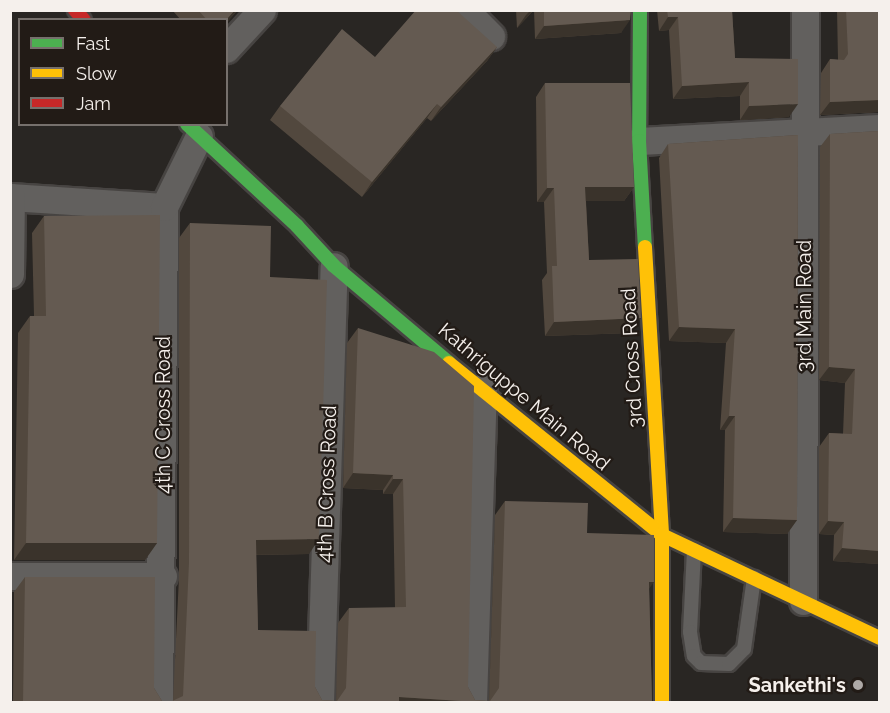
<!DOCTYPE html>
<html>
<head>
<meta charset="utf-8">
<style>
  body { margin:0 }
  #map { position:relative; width:890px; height:713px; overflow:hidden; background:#292623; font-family:Raleway,sans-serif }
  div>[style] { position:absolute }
  .roads { filter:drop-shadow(2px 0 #474442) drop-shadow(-2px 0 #474442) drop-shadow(0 2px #474442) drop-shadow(0 -2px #474442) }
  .lane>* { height:14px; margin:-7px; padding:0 7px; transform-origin:7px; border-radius:7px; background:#62605e }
  .street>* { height:27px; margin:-13.5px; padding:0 13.5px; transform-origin:13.5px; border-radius:13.5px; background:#62605e }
  .fast>* { height:14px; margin:-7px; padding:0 7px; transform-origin:7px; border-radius:7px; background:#4caf50 }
  .slow>* { height:14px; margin:-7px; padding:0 7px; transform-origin:7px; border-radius:7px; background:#ffc107 }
  .jam>* { height:14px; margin:-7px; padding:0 7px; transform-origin:7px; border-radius:7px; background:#c62828 }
  .wall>* { inset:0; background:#52483e }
  .shaded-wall>* { inset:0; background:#3a332b }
  .building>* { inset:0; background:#645a51 }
  .dots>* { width:16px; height:16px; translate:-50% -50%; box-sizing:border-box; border:3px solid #221b16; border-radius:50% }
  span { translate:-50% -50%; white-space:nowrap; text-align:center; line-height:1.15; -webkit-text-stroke:4.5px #221b16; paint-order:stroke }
  .street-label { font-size:20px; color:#f5f0ec }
  .poi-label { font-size:20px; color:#f5f0ec; font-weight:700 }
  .right { translate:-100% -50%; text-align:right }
  .frame { position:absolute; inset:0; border:12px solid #f5f0ec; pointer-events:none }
  .legend { position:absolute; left:18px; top:18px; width:210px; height:108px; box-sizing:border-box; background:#221b16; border:2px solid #76706c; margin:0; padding:8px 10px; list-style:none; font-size:18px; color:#f5f0ec }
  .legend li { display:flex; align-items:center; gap:12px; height:30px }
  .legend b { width:30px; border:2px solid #76706c }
</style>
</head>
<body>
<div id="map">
  <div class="roads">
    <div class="lane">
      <i style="left:694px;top:550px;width:82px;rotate:92.8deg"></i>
      <i style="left:690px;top:632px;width:24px;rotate:81deg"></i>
      <i style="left:694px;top:656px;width:10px;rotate:45deg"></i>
      <i style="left:701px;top:663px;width:28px;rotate:2deg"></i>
      <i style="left:729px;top:664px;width:21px;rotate:-45deg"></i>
      <i style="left:744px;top:649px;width:72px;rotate:-82deg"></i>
    </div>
    <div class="street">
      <i style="left:465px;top:10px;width:37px;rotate:45deg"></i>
      <i style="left:226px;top:49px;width:53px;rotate:-47.3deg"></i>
      <i style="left:639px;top:141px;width:241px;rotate:-3.1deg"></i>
      <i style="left:10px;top:197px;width:154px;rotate:3.7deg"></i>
      <i style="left:10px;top:274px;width:77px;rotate:-89.3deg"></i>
      <i style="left:10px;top:576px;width:153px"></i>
      <i style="left:803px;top:601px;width:591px;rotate:-89.81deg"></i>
      <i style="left:159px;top:702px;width:495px;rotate:-89.4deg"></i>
      <i style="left:164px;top:207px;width:79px;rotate:-63.8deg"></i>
      <i style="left:320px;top:702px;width:436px;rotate:-88.2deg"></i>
      <i style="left:473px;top:702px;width:315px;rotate:-88.2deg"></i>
    </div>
    <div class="fast">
      <i style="left:640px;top:10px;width:131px;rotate:90.4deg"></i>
      <i style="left:639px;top:141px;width:106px;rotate:86.8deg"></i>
      <i style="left:187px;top:124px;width:150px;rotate:42.8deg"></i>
      <i style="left:297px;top:226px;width:54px;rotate:47.2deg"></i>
      <i style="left:334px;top:266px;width:150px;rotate:40.1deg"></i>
    </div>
    <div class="slow">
      <i style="left:645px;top:247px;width:289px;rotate:86.6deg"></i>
      <i style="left:662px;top:535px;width:167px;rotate:90deg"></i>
      <i style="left:449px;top:363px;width:274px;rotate:38.9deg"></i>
      <i style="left:662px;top:535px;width:241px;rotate:25.3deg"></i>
    </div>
    <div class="jam">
      <i style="left:75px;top:10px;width:13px;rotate:48deg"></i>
    </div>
  </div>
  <div class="wall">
    <i style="clip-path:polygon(172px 10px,238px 10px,226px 23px,226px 20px,181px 20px)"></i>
    <i style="clip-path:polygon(516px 10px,534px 10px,517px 28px)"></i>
    <i style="clip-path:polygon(534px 10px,631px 10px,621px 33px,535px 39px)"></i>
    <i style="clip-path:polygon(657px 10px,732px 10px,735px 58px,789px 117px,740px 120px,740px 96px,673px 99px,669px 30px,659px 31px)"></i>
    <i style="clip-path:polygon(837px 10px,879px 10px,879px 112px,820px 115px,821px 73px,830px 59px,838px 60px)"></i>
    <i style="clip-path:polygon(497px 47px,487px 61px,431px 121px,427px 118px,362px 197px,270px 120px,280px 106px,375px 57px)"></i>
    <i style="clip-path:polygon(545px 83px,634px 187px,624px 201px,586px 201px,589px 260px,631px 333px,545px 336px,542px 280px,547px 273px,544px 202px,537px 202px,536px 97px)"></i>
    <i style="clip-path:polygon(879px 131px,879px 564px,833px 561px,834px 535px,819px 534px,819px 447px,829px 433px,843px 434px,845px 383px,819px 380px,820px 147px,830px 134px)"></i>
    <i style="clip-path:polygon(798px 135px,797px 520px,787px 534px,723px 532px,725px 430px,720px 430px,726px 343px,669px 341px,659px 158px,668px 144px)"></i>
    <i style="clip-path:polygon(44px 216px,157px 543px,145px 560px,14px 560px,18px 333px,30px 316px,34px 316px,32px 233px)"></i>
    <i style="clip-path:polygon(190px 223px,270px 277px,309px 554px,256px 555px,258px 630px,315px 687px,322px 700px,336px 701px,338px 623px,349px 608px,395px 608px,393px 494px,383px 494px,383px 490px,343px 488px,347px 343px,358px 328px,468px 687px,475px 700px,489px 701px,495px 515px,505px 501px,587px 533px,649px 589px,652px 702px,173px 701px,179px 577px,179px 238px)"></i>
    <i style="clip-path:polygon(25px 577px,154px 688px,162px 701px,168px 702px,13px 702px,14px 592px)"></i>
  </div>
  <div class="shaded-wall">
    <i style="clip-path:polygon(235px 10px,238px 10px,226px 23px,226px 20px)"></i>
    <i style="clip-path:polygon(531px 10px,534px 10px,517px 28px,526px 15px)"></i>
    <i style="clip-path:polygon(668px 17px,678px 17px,669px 30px,659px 31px)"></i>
    <i style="clip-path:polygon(630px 20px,621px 33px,535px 39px,544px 26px)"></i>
    <i style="clip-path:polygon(497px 47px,487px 61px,431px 121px,441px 107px)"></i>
    <i style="clip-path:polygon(749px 82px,740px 96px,673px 99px,682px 86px)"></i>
    <i style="clip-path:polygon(879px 100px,879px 112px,820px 115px,830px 102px)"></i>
    <i style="clip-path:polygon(437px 104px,427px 118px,362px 197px,372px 182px)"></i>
    <i style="clip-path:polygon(798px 104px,789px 117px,740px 120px,749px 106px)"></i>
    <i style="clip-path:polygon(585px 187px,634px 187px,624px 201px,575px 201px)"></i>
    <i style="clip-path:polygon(547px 188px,554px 188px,544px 202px,537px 202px)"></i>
    <i style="clip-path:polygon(641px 318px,631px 333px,545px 336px,554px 322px)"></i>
    <i style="clip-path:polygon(679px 327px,735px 329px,726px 343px,669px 341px)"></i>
    <i style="clip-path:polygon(829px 367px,855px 369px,845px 383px,819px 380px)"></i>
    <i style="clip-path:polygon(729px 416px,735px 416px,725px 430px,720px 430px)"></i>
    <i style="clip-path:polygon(353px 473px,393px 475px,383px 490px,343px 488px)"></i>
    <i style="clip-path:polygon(393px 479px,403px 479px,393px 494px,383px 494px)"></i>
    <i style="clip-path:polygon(733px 518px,797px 520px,787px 534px,723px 532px)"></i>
    <i style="clip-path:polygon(828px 521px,844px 522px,834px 535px,819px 534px)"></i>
    <i style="clip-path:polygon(319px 539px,309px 554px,245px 555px,256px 540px)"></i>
    <i style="clip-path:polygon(26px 543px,157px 543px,145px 560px,14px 560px)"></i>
    <i style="clip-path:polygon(842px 548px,879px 551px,879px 564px,833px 561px)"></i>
    <i style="clip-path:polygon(649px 582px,654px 582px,643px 597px)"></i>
    <i style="clip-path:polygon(399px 697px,477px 702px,395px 702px)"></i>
  </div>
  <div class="building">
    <i style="clip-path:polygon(198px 10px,235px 10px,226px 20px,207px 20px)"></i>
    <i style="clip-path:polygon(416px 10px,456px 10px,497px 47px,441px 107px,437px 104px,372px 182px,280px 106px,342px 29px,375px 57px)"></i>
    <i style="clip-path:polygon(544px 10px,631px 10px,630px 20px,544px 26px)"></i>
    <i style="clip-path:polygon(667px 10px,732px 10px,735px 58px,798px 59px,798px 104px,749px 106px,749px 82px,682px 86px,678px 17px,668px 17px)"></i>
    <i style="clip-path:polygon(846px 10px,879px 10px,879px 100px,830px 102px,830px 59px,844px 60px,848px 54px)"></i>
    <i style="clip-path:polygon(545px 83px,630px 83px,634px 187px,585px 187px,589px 260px,638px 259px,641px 318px,554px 322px,552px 266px,557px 266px,554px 188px,547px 188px)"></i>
    <i style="clip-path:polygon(879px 131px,879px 551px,842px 548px,844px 522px,828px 521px,829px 433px,852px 434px,855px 369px,829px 367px,830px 134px)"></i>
    <i style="clip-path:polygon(798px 135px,797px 520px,733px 518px,735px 416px,729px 416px,735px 329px,679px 327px,668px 144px)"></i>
    <i style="clip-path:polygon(160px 215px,157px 543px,26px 543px,30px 316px,46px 316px,44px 216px)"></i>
    <i style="clip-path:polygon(190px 223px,271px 226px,270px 277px,327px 280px,319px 539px,256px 540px,258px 630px,316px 631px,315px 687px,322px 700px,337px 701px,346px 688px,349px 608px,406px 607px,403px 479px,393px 479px,393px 475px,353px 473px,358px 328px,434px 352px,474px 386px,468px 687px,475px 700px,490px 701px,499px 688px,505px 501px,588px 503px,587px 533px,654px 535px,654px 582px,649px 582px,652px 702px,477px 702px,399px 697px,399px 702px,170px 702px,183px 696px,189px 562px)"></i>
    <i style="clip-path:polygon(25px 577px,155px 577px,154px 688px,162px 701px,168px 702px,23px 702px)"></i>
  </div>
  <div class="dots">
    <i style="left:858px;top:685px;background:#aea9a6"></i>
  </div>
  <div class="street-label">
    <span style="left:804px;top:306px;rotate:-90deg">3rd Main Road</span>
    <span style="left:632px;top:358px;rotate:-93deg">3rd Cross Road</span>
    <span style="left:524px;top:397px;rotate:40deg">Kathriguppe Main Road</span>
    <span style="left:163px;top:415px;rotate:-90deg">4th C Cross Road</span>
    <span style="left:327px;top:484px;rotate:-88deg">4th B Cross Road</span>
  </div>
  <div class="poi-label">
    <span class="right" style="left:846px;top:685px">Sankethi's</span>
  </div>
  <div class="frame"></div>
  <ul class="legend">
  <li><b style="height:8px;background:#4caf50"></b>Fast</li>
  <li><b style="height:8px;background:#ffc107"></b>Slow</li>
  <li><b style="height:8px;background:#c62828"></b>Jam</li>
  </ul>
</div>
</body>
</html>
